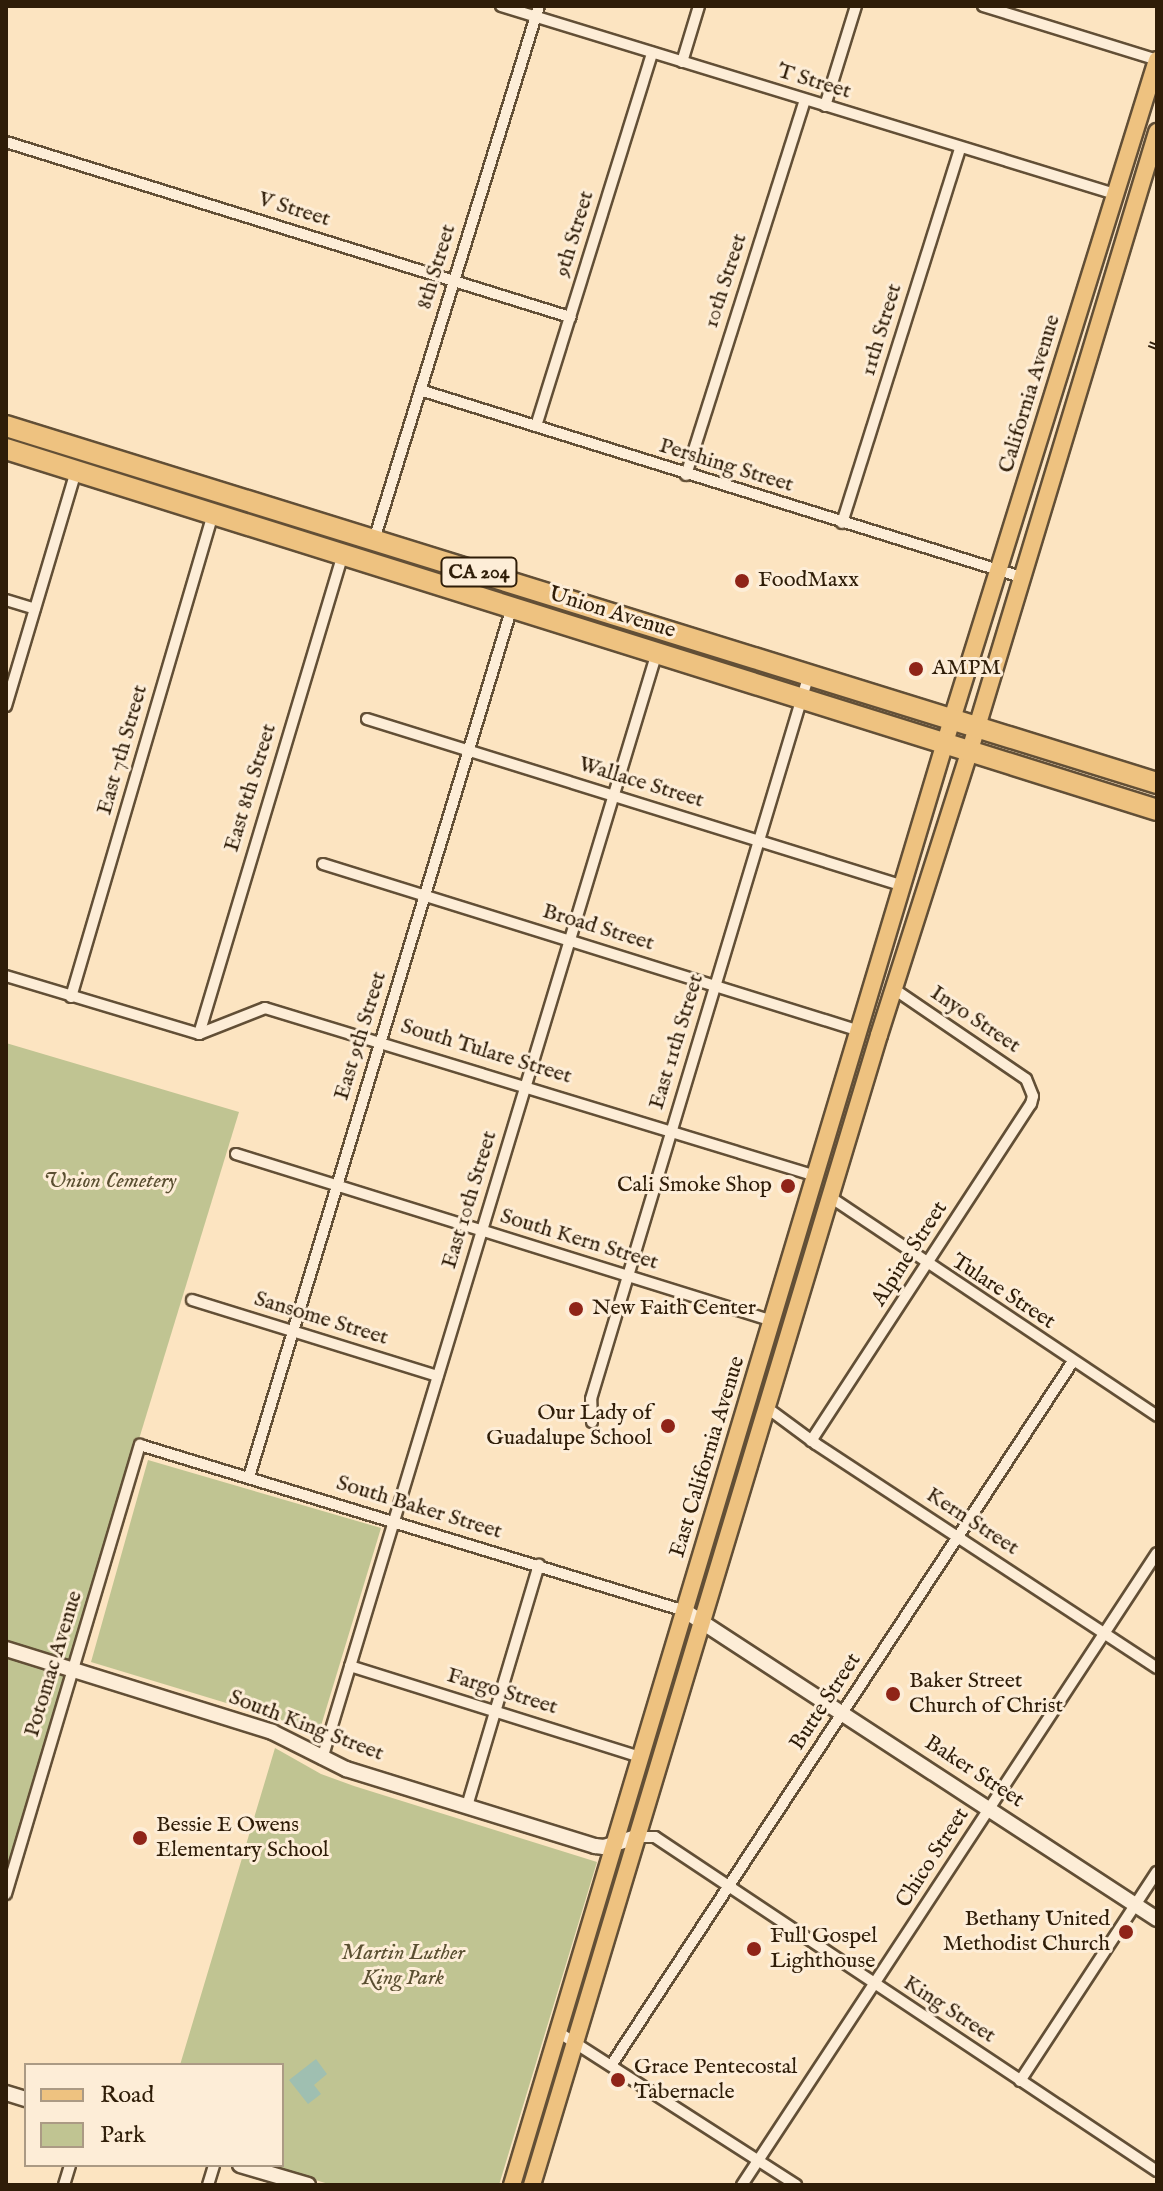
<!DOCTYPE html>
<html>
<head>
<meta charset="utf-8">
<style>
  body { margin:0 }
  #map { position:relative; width:1163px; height:2191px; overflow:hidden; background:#fce4c1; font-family:"IM FELL English",serif }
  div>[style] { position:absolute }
  .green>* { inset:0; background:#c0c492 }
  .water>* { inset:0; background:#9fbfb1 }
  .roads { filter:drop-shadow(2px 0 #624f36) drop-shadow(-2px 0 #624f36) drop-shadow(0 2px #624f36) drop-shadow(0 -2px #624f36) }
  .street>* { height:10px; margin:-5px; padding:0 5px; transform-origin:5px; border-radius:5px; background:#fdedd7 }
  .secondary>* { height:14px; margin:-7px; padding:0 7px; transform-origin:7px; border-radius:7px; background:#fdedd7 }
  .primary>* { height:16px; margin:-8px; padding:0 8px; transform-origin:8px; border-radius:8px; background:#eec280 }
  .highway>* { height:20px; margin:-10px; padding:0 10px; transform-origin:10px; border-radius:10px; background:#eec280 }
  .rail>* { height:6px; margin-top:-3px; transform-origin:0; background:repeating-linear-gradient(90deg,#fdedd7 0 9px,#2f1d08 0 18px); box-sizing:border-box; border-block:2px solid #2f1d08 }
  .dots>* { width:22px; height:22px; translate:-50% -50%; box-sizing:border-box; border:4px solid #fdedd7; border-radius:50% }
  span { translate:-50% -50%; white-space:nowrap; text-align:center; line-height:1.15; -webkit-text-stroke:6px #fdedd7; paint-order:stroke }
  .shield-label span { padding:2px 6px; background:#fdedd7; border:2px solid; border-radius:6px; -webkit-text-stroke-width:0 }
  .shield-label { font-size:20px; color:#2f1d08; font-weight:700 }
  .street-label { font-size:22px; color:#2f1d08 }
  .poi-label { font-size:22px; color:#2f1d08 }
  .left { translate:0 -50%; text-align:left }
  .right { translate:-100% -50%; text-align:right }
  .park-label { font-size:22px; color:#5a4f31; font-style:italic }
  .frame { position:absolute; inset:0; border:8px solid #2f1d08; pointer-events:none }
  .legend { position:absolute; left:24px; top:2063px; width:260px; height:104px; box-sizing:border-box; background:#fdedd7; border:2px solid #ab9a84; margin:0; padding:10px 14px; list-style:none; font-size:24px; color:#2f1d08 }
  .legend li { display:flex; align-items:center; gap:16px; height:40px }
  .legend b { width:40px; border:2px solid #ab9a84 }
</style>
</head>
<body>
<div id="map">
  <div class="green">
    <i style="clip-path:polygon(6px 1043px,239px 1112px,6px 1874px)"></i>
    <i style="clip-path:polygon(148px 1460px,381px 1528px,317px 1739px,279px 1719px,91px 1662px)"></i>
    <i style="clip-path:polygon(275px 1748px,321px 1774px,354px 1786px,597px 1862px,499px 2185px,332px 2185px,265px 2165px,282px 2165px,282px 2065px,180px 2065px)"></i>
  </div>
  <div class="water">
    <i style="clip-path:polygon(316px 2059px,327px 2074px,314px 2085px,321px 2094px,308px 2104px,289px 2080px)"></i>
  </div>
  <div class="roads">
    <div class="street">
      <i style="left:501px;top:6px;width:642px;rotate:17.02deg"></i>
      <i style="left:983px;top:6px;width:182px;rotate:17.2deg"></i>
      <i style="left:682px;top:62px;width:59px;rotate:-73.1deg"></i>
      <i style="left:825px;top:106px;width:105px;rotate:-72.8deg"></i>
      <i style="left:6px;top:142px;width:591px;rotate:17.24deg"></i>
      <i style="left:420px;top:390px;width:629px;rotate:17.28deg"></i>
      <i style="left:536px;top:426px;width:391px;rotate:-72.7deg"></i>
      <i style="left:686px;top:475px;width:393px;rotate:-72.4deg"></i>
      <i style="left:842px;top:523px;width:393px;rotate:-72.5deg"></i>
      <i style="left:374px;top:540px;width:559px;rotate:-72.83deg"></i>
      <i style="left:6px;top:600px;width:30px;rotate:17deg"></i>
      <i style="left:6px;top:706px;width:245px;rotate:-73.4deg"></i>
      <i style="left:367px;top:719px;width:562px;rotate:17.28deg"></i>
      <i style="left:323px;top:864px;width:562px;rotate:17.28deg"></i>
      <i style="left:6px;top:976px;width:202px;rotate:16.7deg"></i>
      <i style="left:199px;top:1034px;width:71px;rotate:-21.5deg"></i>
      <i style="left:265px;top:1008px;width:576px;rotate:16.96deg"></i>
      <i style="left:71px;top:997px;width:503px;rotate:-73.62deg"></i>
      <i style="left:199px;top:1034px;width:501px;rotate:-73.3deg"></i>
      <i style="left:236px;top:1154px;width:562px;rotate:17.28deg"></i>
      <i style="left:830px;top:1197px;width:394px;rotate:33.8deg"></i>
      <i style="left:192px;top:1300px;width:257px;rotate:17.2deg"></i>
      <i style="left:766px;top:1407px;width:62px;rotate:36.5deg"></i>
      <i style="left:816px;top:1444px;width:408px;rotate:33.3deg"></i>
      <i style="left:592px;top:1422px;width:23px;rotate:-92deg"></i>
      <i style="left:591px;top:1399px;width:757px;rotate:-73.26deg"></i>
      <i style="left:811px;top:1441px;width:402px;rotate:-56.9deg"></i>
      <i style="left:1031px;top:1104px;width:8px;rotate:-76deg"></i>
      <i style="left:1033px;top:1096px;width:18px;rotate:-112deg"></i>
      <i style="left:1026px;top:1079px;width:160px;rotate:-145.7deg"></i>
      <i style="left:249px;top:1477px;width:909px;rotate:-73.18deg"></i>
      <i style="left:350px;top:1666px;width:305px;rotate:17.4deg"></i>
      <i style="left:322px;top:1759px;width:1157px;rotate:-73.16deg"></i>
      <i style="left:467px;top:1806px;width:252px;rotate:-73.4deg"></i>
      <i style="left:637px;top:1837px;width:18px"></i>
      <i style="left:655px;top:1837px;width:603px;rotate:33.64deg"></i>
      <i style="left:6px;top:1894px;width:469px;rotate:-73.4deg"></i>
      <i style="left:140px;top:1445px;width:570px;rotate:16.94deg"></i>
      <i style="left:558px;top:2032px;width:283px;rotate:32.7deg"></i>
      <i style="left:612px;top:2064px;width:841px;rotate:-56.74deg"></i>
      <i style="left:1020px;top:2081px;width:250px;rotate:-56.8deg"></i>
      <i style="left:64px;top:2185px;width:21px;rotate:-73deg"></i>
      <i style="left:208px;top:2185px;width:21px;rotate:-73deg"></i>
      <i style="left:742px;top:2185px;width:756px;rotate:-56.71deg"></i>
    </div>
    <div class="secondary">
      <i style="left:685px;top:1611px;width:564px;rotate:33.13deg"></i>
      <i style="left:6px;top:1649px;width:279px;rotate:17.3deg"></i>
      <i style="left:272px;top:1732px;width:83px;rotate:26.6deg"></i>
      <i style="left:346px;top:1769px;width:261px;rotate:17.2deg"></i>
      <i style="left:595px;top:1846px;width:9px;rotate:6deg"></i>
      <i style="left:604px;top:1847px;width:34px;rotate:-17deg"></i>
      <i style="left:6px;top:2093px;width:21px;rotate:17deg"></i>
      <i style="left:240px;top:2165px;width:71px;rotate:16.4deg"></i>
    </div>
    <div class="primary">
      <i style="left:512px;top:2185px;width:1531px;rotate:-73.29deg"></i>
      <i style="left:952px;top:719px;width:690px;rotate:-72.72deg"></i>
      <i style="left:532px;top:2185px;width:1201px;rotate:-73.21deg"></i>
      <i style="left:879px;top:1035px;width:299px;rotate:-72.3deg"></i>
      <i style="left:970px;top:750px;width:646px;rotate:-73.16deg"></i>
    </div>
    <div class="highway">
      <i style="left:6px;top:426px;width:1205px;rotate:17.23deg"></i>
      <i style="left:6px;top:449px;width:1206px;rotate:17.41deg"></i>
    </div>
  </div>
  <div class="rail">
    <i style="left:1149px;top:344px;width:9px;rotate:21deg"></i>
  </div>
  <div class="dots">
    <i style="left:742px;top:581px;background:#8f2418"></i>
    <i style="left:916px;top:669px;background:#8f2418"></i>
    <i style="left:788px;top:1186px;background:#8f2418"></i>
    <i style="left:576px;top:1309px;background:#8f2418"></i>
    <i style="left:668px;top:1426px;background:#8f2418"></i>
    <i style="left:893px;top:1694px;background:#8f2418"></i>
    <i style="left:140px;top:1838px;background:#8f2418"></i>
    <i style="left:1126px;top:1932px;background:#8f2418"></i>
    <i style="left:754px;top:1949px;background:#8f2418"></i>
    <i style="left:618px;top:2080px;background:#8f2418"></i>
  </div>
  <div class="shield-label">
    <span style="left:479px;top:572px">CA 204</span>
  </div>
  <div class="street-label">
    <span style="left:814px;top:82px;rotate:17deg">T Street</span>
    <span style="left:294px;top:210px;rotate:17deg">V Street</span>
    <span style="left:575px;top:234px;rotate:-73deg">9th Street</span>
    <span style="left:437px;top:267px;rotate:-73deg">8th Street</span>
    <span style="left:726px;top:281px;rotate:-72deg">10th Street</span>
    <span style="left:882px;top:330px;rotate:-73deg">11th Street</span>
    <span style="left:1030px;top:394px;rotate:-73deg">California Avenue</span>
    <span style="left:726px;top:466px;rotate:17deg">Pershing Street</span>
    <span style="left:612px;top:613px;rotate:17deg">Union Avenue</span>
    <span style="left:123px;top:750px;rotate:-74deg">East 7th Street</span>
    <span style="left:641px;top:783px;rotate:17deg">Wallace Street</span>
    <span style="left:251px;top:788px;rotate:-73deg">East 8th Street</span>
    <span style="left:598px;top:928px;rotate:17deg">Broad Street</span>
    <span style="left:975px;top:1020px;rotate:34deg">Inyo Street</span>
    <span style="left:361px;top:1036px;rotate:-73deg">East 9th Street</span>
    <span style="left:677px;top:1042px;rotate:-73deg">East 11th Street</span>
    <span style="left:486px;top:1052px;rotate:17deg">South Tulare Street</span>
    <span style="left:470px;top:1200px;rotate:-73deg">East 10th Street</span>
    <span style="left:579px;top:1240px;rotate:17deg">South Kern Street</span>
    <span style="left:910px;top:1254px;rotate:-57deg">Alpine Street</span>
    <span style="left:1003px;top:1292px;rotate:33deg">Tulare Street</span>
    <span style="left:321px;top:1319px;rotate:17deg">Sansome Street</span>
    <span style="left:708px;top:1457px;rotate:-73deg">East California Avenue</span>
    <span style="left:419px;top:1508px;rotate:17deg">South Baker Street</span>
    <span style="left:972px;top:1522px;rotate:33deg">Kern Street</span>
    <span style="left:54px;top:1664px;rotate:-73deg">Potomac Avenue</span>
    <span style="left:502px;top:1692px;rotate:17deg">Fargo Street</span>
    <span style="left:826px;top:1702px;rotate:-57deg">Butte Street</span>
    <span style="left:306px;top:1726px;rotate:21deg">South King Street</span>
    <span style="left:974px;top:1772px;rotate:33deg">Baker Street</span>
    <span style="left:933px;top:1858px;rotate:-57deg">Chico Street</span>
    <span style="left:949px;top:2010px;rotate:33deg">King Street</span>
  </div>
  <div class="poi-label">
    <span class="left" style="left:758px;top:581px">FoodMaxx</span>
    <span class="left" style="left:932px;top:669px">AMPM</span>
    <span class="right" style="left:772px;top:1186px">Cali Smoke Shop</span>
    <span class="left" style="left:592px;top:1309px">New Faith Center</span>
    <span class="right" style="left:652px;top:1426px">Our Lady of<br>Guadalupe School</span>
    <span class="left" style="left:909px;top:1694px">Baker Street<br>Church of Christ</span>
    <span class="left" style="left:156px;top:1838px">Bessie E Owens<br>Elementary School</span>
    <span class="right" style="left:1110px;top:1932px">Bethany United<br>Methodist Church</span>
    <span class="left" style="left:770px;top:1949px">Full Gospel<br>Lighthouse</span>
    <span class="left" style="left:634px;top:2080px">Grace Pentecostal<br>Tabernacle</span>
  </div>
  <div class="park-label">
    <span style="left:110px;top:1182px">Union Cemetery</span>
    <span style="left:403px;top:1966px">Martin Luther<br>King Park</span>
  </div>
  <div class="frame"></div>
  <ul class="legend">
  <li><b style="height:10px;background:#eec280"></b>Road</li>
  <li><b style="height:22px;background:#c0c492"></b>Park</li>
  </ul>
</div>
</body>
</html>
